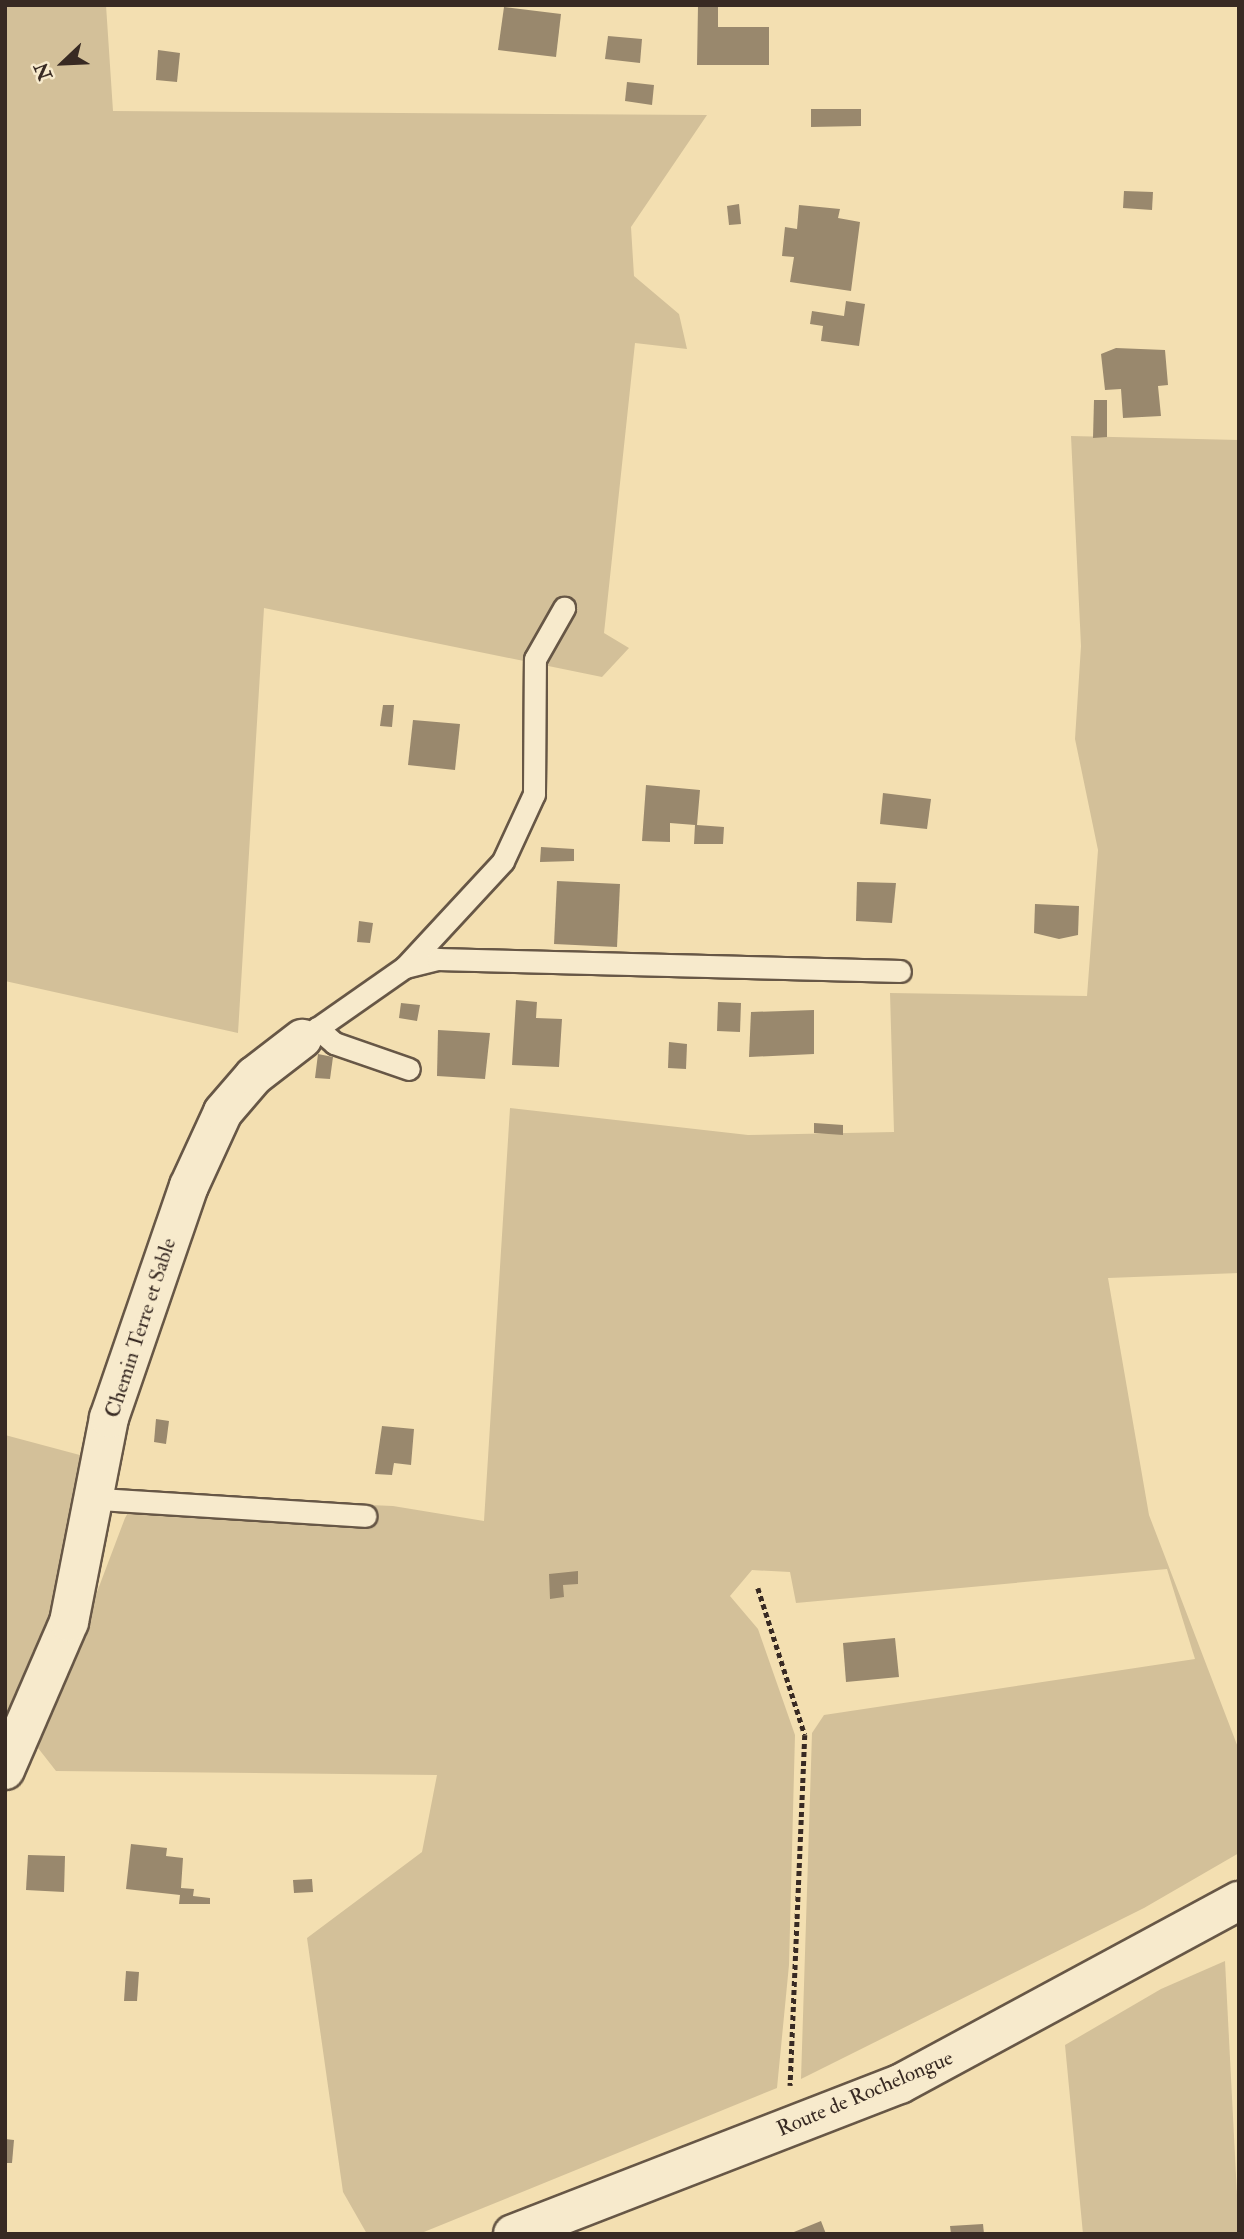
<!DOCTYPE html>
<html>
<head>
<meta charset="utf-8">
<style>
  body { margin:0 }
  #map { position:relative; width:1244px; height:2239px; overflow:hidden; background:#f3dfb1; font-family:"IM FELL Double Pica",serif }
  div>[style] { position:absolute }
  .green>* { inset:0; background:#d3c099 }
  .building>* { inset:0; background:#99886d }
  .path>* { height:4.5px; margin-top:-2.25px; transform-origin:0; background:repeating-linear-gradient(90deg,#382a23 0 5px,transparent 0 8.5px) }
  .roads { filter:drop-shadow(2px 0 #675746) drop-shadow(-2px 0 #675746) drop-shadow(0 2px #675746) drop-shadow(0 -2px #675746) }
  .lane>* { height:21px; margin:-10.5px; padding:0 10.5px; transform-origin:10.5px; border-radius:10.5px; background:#f7eacc }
  .street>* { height:38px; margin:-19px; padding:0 19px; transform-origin:19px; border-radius:19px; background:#f7eacc }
  .secondary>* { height:38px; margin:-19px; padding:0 19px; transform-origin:19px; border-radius:19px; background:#f7eacc }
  span { translate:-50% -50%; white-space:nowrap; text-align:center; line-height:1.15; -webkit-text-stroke:6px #f7eacc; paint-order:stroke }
  .street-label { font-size:21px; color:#382a23 }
  .frame { position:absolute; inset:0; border:7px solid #382a23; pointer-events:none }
  .north { position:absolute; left:28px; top:28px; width:70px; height:70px; -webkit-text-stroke:5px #f7eacc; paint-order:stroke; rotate:247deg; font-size:19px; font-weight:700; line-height:28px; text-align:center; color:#382a23 }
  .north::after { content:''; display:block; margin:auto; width:24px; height:32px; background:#382a23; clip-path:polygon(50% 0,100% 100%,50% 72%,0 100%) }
</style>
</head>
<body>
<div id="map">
  <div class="green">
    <i style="clip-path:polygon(5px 5px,106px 5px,113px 111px,707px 115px,631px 227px,634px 276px,679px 314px,687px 349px,635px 343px,604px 633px,629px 648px,602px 677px,264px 608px,238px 1033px,5px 981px)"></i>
    <i style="clip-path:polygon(1071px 436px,1239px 440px,1239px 1273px,1108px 1278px,1149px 1515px,1239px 1750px,1239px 1853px,1144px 1908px,801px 2079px,812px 1733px,824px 1715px,1195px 1659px,1167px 1569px,796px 1603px,790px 1572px,752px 1570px,730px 1596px,758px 1629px,795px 1735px,789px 1965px,777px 2088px,419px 2234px,367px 2234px,343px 2192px,307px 1938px,422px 1852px,437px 1775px,56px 1771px,38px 1748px,125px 1518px,138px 1495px,393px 1506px,484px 1521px,510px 1108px,748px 1135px,894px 1132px,890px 993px,1087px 996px,1098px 850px,1075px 739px,1081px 646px)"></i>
    <i style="clip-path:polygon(5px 1435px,91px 1458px,62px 1620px,5px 1737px)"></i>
    <i style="clip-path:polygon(1225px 1961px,1239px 2234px,1083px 2234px,1065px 2045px,1161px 1989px)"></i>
  </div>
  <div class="building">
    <i style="clip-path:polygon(698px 5px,718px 5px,718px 27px,769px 27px,769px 65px,697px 65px)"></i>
    <i style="clip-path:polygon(504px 7px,561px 14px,556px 57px,498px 50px)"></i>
    <i style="clip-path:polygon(608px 36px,642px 39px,640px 63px,605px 59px)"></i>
    <i style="clip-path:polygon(158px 50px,180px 53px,177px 82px,156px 80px)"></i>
    <i style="clip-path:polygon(627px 82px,654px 85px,652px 105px,625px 101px)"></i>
    <i style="clip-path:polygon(811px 109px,861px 109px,861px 126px,811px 127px)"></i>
    <i style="clip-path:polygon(1124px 191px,1153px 192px,1152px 210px,1123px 208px)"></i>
    <i style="clip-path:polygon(739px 204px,741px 224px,729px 225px,727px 206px)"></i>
    <i style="clip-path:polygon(799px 205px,840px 209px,838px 218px,860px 222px,851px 291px,790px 282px,794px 257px,782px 256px,785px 227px,797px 229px)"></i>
    <i style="clip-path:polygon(846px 301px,865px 304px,859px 346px,821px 341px,823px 326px,810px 324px,812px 311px,844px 316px)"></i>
    <i style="clip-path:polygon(1116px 348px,1165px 350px,1168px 385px,1158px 386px,1161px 416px,1123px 418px,1121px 389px,1105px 390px,1101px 354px)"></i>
    <i style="clip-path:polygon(1094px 400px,1107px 400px,1107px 437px,1093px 438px)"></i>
    <i style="clip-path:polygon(383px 705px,394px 705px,392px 727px,380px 726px)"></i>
    <i style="clip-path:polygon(413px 720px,460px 724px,455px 770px,408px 765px)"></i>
    <i style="clip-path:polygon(646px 785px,700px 790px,697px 825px,724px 827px,723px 844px,694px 844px,695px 825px,670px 823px,670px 842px,642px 841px)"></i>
    <i style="clip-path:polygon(883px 793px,931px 799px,927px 829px,880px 824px)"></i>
    <i style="clip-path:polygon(541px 847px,574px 849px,574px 861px,540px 862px)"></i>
    <i style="clip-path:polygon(557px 881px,620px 884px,617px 947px,554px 944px)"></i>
    <i style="clip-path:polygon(857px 882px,896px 883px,892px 923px,856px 921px)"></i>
    <i style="clip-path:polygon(1035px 904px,1079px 906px,1078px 935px,1059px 939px,1034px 933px)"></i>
    <i style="clip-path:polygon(359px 921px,373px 923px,370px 943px,357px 942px)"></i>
    <i style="clip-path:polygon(516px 1000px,537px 1002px,536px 1018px,562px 1019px,559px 1067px,512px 1065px)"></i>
    <i style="clip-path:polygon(718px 1002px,741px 1003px,740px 1032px,717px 1031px)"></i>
    <i style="clip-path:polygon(401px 1003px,420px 1005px,417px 1021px,399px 1018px)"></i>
    <i style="clip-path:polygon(814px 1010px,814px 1054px,749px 1057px,751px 1012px)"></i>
    <i style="clip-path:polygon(438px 1030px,490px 1033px,485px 1079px,437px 1076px)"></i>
    <i style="clip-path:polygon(669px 1042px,687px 1044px,686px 1069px,668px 1068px)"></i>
    <i style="clip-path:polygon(318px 1054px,333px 1057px,330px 1079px,315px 1078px)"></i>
    <i style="clip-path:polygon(814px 1123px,843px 1125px,843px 1135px,814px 1133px)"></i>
    <i style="clip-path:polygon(156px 1419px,169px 1421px,166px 1444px,154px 1442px)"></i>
    <i style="clip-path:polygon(382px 1426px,414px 1429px,411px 1465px,394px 1463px,392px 1475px,375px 1474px)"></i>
    <i style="clip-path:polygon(578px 1571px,578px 1584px,563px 1585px,564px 1597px,550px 1599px,549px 1574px)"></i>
    <i style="clip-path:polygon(895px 1638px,899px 1677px,846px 1682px,843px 1643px)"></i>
    <i style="clip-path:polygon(131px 1844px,167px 1848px,166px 1856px,183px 1858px,181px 1888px,194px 1889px,193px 1896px,210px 1898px,210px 1904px,179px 1904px,180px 1895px,126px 1889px)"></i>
    <i style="clip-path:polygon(28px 1855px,65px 1856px,64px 1892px,26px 1890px)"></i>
    <i style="clip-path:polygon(312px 1879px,313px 1892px,294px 1893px,293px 1880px)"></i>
    <i style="clip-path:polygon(126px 1971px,139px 1972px,137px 2001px,124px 2001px)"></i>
    <i style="clip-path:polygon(5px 2139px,14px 2140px,12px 2163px,5px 2163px)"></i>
    <i style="clip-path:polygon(821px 2221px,826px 2234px,789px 2234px)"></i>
    <i style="clip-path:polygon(983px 2224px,984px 2234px,951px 2234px,950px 2226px)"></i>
  </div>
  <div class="path">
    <i style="left:758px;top:1588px;width:154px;rotate:72.3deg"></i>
    <i style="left:805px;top:1735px;width:351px;rotate:92.4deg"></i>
  </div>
  <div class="roads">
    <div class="lane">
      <i style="left:405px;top:967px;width:144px;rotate:-47.2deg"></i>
      <i style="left:503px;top:861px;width:74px;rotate:-65.2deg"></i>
      <i style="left:534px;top:794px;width:135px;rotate:-89.6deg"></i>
      <i style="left:535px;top:659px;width:59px;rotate:-60.4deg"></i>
      <i style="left:317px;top:1028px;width:23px;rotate:41deg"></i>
      <i style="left:334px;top:1043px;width:79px;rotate:19.1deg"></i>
      <i style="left:302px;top:1039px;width:126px;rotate:-35deg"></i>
      <i style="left:405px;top:967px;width:34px;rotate:-14deg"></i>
      <i style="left:438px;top:959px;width:462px;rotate:1.5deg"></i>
      <i style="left:98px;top:1499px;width:268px;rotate:3.6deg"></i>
    </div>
    <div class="street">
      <i style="left:5px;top:1770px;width:161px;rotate:-66.6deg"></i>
      <i style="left:69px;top:1622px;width:208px;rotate:-78.9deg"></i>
      <i style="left:109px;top:1418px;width:245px;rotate:-71deg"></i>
      <i style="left:189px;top:1186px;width:81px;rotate:-65.3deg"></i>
      <i style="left:223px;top:1112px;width:48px;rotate:-49.3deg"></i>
      <i style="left:254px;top:1076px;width:61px;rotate:-37.6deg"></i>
    </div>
    <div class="secondary">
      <i style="left:513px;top:2234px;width:415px;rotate:-21.2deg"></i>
      <i style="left:900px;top:2084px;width:385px;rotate:-28.4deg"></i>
    </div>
  </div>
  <div class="street-label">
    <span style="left:141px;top:1328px;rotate:-72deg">Chemin Terre et Sable</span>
    <span style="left:865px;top:2094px;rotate:-23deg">Route de Rochelongue</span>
  </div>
  <div class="frame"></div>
  <div class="north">N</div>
</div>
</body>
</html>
